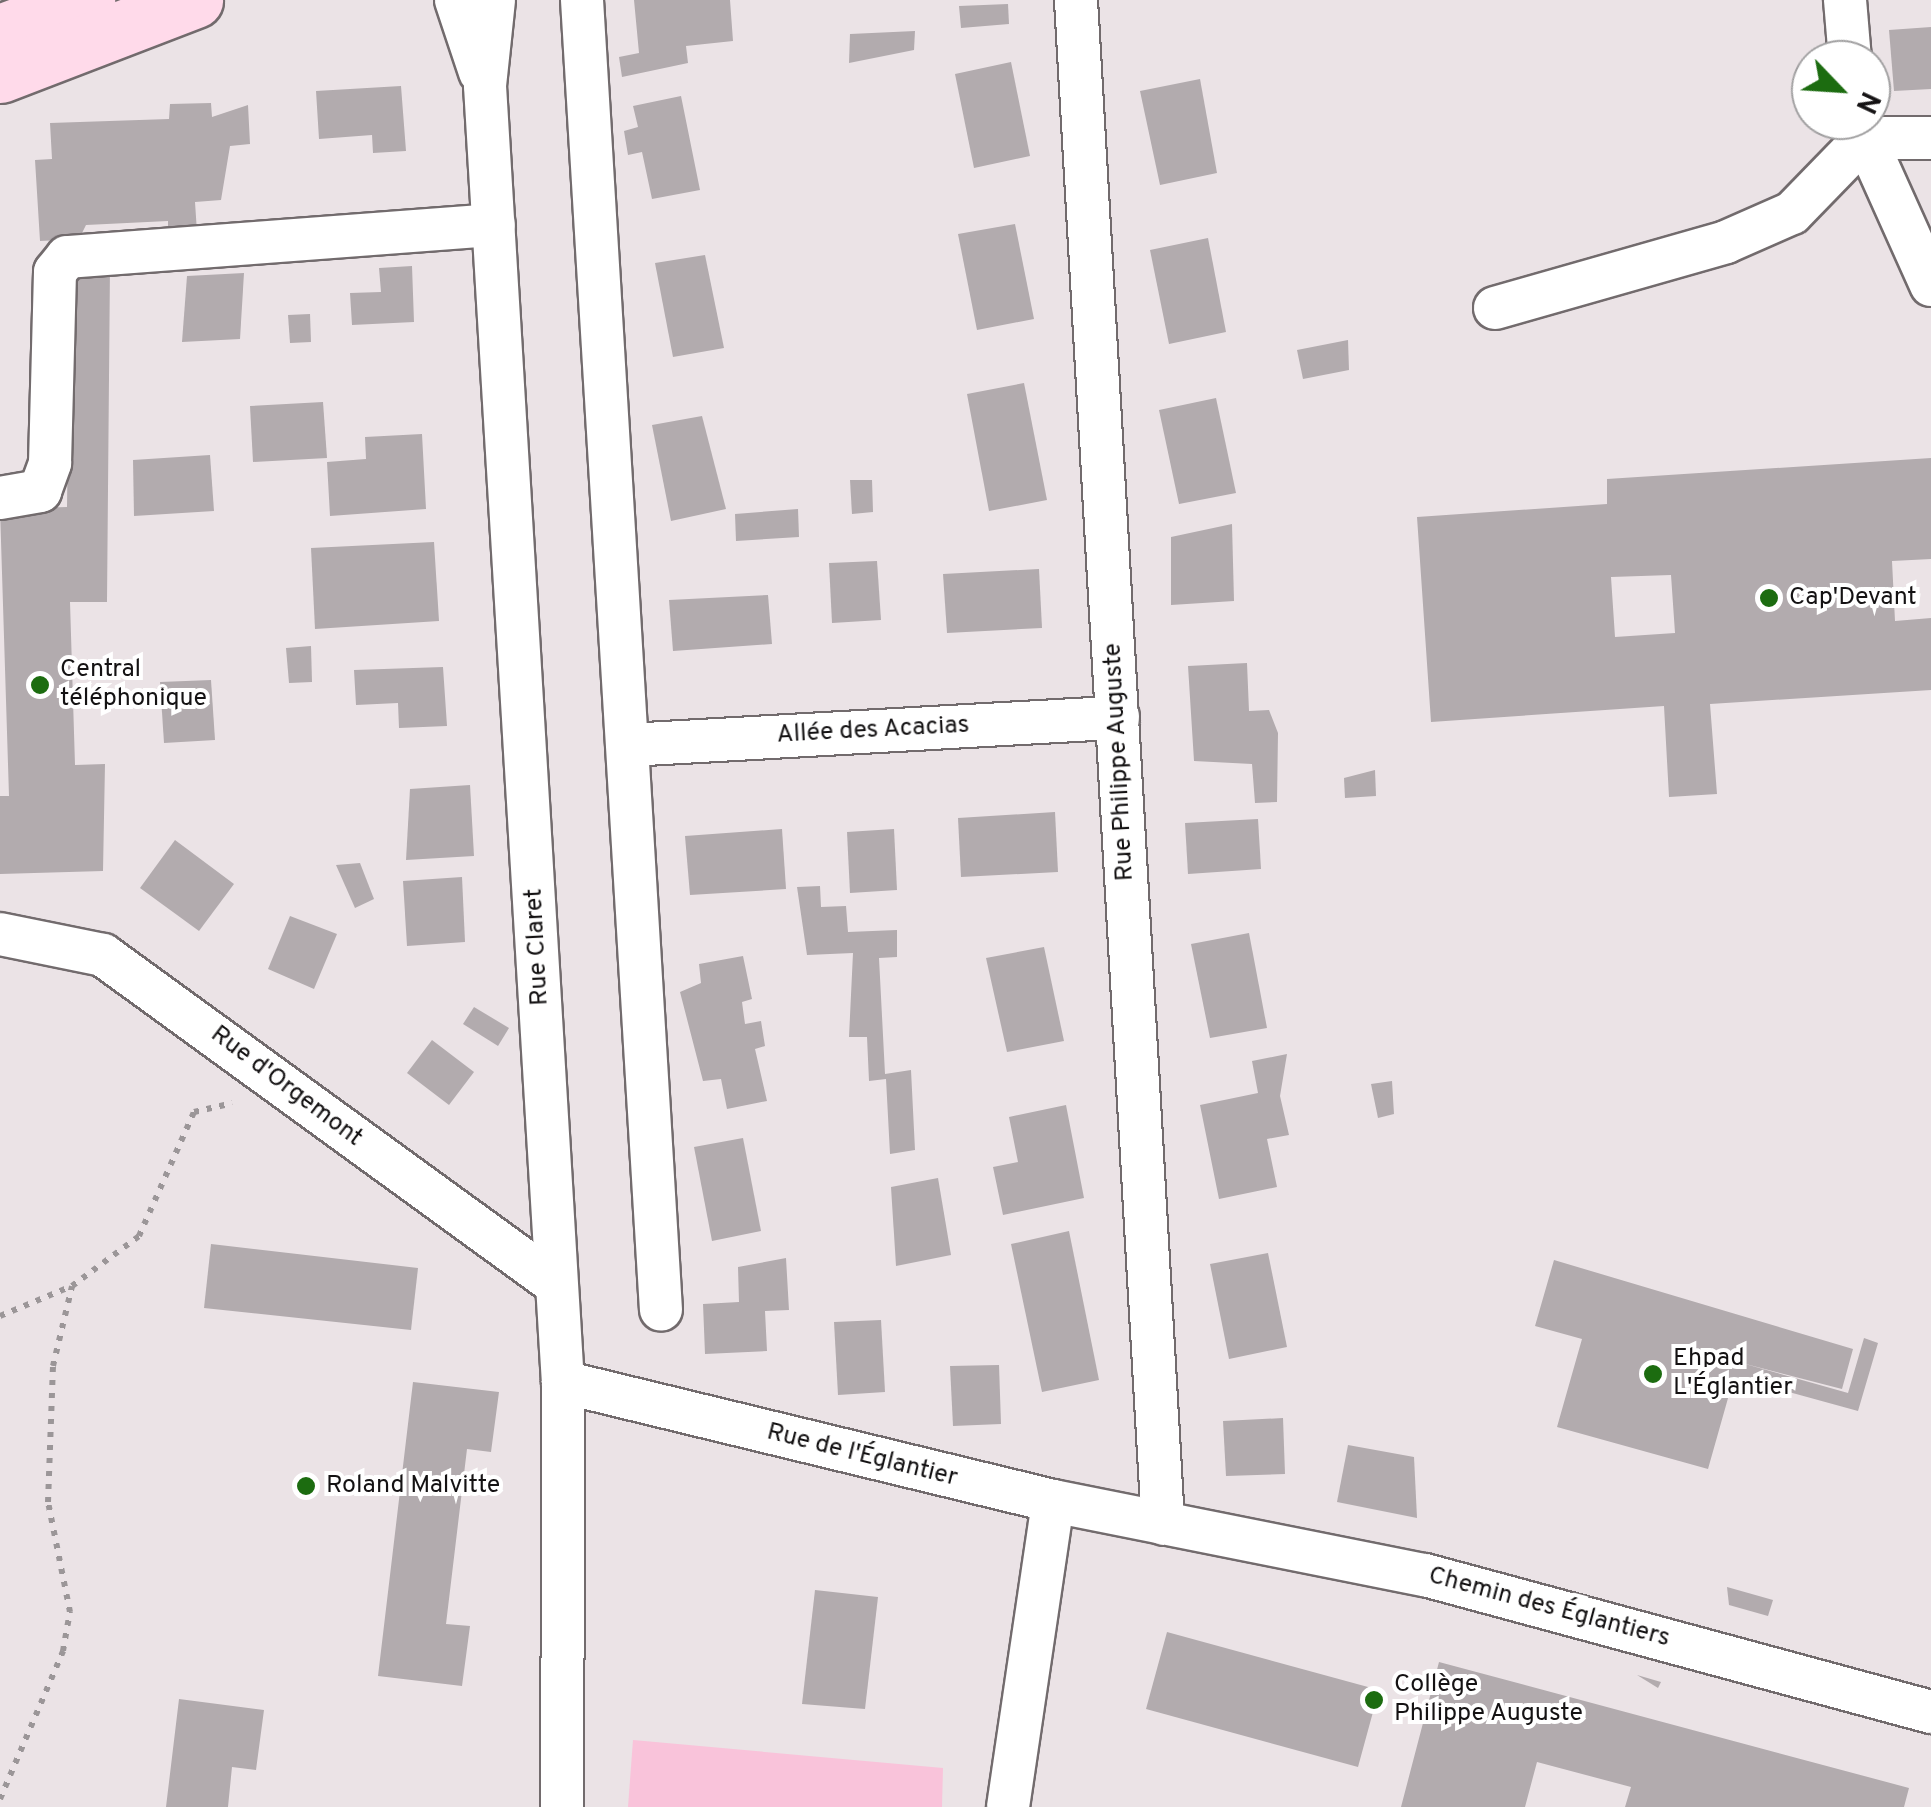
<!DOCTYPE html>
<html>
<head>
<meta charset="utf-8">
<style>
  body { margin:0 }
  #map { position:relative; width:1931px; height:1807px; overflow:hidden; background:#ebe3e6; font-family:Overpass,sans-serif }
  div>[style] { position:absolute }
  .green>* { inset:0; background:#f9c3da }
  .building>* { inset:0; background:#b2abae }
  .path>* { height:6px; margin-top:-3px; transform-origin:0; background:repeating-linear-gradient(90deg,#9b9698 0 5px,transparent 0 13px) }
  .roads { filter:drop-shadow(2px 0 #726b6d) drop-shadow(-2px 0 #726b6d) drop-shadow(0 2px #726b6d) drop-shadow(0 -2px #726b6d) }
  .minor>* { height:42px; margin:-21px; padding:0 21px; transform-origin:21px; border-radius:21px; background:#fff }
  .major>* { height:55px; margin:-27.5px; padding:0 27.5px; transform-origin:27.5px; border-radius:27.5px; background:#ffdaea }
  .dots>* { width:28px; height:28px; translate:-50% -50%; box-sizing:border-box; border:5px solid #fff; border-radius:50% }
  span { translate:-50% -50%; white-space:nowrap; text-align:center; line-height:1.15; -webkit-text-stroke:8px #fff; paint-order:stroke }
  .poi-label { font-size:25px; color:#141213 }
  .left { translate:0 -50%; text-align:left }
  .street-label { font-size:25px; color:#141213 }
  .north { position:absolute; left:1791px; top:40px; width:100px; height:100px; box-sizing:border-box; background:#fff; border:2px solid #a1a0a1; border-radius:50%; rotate:115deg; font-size:28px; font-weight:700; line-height:40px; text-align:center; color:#141213 }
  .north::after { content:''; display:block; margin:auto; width:35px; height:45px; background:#1c6c10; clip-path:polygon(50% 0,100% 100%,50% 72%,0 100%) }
</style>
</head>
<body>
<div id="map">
  <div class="green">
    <i style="clip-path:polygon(633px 1740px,943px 1768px,942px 1807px,628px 1807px)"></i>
  </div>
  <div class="building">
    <i style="clip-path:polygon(634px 0,730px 0,733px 41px,686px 46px,688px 63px,622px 77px,619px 57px,639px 53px)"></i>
    <i style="clip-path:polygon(1008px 4px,1009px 24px,961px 28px,959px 6px)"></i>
    <i style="clip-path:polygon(1931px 27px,1931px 89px,1894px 91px,1889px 30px)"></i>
    <i style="clip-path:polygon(915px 31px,914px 50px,849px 63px,850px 34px)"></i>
    <i style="clip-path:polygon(1011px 62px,1030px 156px,974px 168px,955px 74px)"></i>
    <i style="clip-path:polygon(1200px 79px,1217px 173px,1160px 185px,1140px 91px)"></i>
    <i style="clip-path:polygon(401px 86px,406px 151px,373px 153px,372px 135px,319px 139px,316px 91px)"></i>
    <i style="clip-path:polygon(681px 96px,700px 190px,652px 199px,642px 152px,628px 155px,624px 131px,638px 127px,633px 106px)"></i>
    <i style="clip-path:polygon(211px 103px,212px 117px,248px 105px,250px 144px,230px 146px,221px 200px,195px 202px,197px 232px,168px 236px,168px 221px,86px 225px,79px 239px,40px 241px,35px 160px,52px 159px,50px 123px,169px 119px,170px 104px)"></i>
    <i style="clip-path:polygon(1015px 224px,1034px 319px,977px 330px,958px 234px)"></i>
    <i style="clip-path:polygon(1208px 238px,1226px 332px,1169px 344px,1150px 250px)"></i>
    <i style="clip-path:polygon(705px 255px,724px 348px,673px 357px,655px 263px)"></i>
    <i style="clip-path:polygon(110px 266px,107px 602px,70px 602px,75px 765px,105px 764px,103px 871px,0 874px,0 796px,9px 796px,0 509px,67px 507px,70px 268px)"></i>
    <i style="clip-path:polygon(412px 266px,414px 322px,352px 325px,350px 293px,381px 292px,379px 268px)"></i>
    <i style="clip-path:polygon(244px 273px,240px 339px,182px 342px,187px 276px)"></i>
    <i style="clip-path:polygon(310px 314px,311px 342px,290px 343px,288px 315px)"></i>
    <i style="clip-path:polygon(1348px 340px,1349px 370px,1303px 379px,1297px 350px)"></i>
    <i style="clip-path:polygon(1024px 383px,1047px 500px,989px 511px,967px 394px)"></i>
    <i style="clip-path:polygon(1216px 398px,1236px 493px,1179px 504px,1159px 410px)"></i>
    <i style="clip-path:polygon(323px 402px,327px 458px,253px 462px,250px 406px)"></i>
    <i style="clip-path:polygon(702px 416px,726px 509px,671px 521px,652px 425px)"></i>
    <i style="clip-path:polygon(422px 434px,426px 509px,330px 516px,327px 462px,366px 459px,365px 437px)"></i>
    <i style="clip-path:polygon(210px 455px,214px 511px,134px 516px,133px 460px)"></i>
    <i style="clip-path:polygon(evenodd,1931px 458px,1931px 559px,1892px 561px,1895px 621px,1931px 618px,1931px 690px,1710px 704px,1717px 794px,1669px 797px,1664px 706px,1431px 722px,1417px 517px,1607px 504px,1607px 479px,1931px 458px,1671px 575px,1675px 633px,1615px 637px,1611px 577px,1671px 575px)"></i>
    <i style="clip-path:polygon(850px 480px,872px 480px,873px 512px,852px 514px)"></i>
    <i style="clip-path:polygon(798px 509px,799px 537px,736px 541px,735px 514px)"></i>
    <i style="clip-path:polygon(1232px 524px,1234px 601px,1171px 605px,1171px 537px)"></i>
    <i style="clip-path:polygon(434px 542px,439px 621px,315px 629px,311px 548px)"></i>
    <i style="clip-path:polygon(877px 561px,881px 620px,832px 623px,829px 563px)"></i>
    <i style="clip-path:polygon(1039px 569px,1042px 628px,947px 633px,943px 574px)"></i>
    <i style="clip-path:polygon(768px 595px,772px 644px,673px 651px,669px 600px)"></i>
    <i style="clip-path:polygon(311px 646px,312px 682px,289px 683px,286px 648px)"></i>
    <i style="clip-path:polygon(1247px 663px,1249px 711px,1269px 710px,1278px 733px,1277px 802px,1255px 803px,1252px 764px,1194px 761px,1188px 666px)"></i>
    <i style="clip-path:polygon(443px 667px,447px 726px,399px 728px,398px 703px,356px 705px,354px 670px)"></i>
    <i style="clip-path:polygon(211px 680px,215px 740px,164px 743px,160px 682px)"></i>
    <i style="clip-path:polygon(1375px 770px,1376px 796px,1345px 798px,1344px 778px)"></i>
    <i style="clip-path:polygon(470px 785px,474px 856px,406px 860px,410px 789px)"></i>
    <i style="clip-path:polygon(1055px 812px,1058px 872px,961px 877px,958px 818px)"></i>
    <i style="clip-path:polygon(1258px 819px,1261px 869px,1188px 874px,1185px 823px)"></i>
    <i style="clip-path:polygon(782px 829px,786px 889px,690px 895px,685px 836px)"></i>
    <i style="clip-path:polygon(894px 829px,897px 890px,850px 893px,847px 832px)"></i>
    <i style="clip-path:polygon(175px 840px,234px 884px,199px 931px,140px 888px)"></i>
    <i style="clip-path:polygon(360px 863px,374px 899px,355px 908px,336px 865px)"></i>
    <i style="clip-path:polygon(462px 877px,465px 942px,407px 946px,403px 881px)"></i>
    <i style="clip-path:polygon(820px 886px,821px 907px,846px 906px,848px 932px,897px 930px,897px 957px,879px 958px,885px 1074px,911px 1070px,915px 1150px,890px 1154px,886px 1079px,869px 1081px,867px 1037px,849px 1037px,853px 953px,807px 955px,797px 887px)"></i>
    <i style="clip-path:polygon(290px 916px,337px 934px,314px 989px,268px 969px)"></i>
    <i style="clip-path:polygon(1249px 933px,1267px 1028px,1210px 1038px,1191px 944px)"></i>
    <i style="clip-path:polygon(1044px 947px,1064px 1041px,1007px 1052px,986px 958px)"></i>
    <i style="clip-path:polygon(743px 956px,752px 999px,742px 1002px,745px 1024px,761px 1021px,765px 1046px,755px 1049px,767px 1101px,727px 1109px,721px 1079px,703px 1081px,680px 992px,701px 983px,699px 964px)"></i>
    <i style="clip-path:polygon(474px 1007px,509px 1028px,498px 1046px,463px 1024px)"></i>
    <i style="clip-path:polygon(432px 1040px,474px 1072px,449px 1105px,407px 1073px)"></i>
    <i style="clip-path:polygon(1287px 1054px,1280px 1096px,1289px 1135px,1267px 1139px,1277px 1187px,1219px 1199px,1200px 1105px,1258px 1093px,1252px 1061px)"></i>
    <i style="clip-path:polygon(1392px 1081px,1394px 1114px,1378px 1118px,1371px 1084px)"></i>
    <i style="clip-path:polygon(1066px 1105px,1084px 1198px,1003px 1215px,993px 1167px,1018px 1162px,1009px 1117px)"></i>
    <i style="clip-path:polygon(743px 1138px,761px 1231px,712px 1241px,694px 1147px)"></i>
    <i style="clip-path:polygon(938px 1178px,951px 1255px,896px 1266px,891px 1187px)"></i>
    <i style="clip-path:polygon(1069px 1231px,1099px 1380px,1042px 1392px,1011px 1244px)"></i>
    <i style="clip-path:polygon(211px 1244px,418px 1268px,411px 1330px,204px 1308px)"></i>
    <i style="clip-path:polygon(1268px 1253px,1287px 1347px,1229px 1359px,1210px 1264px)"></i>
    <i style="clip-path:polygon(786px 1258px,789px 1310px,765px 1311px,767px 1351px,705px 1354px,703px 1304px,739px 1302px,738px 1267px)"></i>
    <i style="clip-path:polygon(1554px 1260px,1853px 1349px,1842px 1389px,1738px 1362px,1848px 1393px,1864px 1338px,1878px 1343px,1858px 1411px,1734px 1377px,1708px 1469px,1557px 1427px,1582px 1339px,1535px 1326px)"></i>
    <i style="clip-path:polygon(881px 1320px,885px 1392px,838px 1395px,834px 1322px)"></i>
    <i style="clip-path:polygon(999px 1365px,1001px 1424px,953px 1426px,950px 1366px)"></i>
    <i style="clip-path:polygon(413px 1382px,499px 1392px,491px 1452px,467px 1449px,446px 1624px,470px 1626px,462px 1686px,378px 1676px)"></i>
    <i style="clip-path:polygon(1283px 1418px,1285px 1474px,1226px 1476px,1223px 1421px)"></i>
    <i style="clip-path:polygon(1348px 1445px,1414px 1457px,1417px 1518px,1337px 1502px)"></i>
    <i style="clip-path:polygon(1727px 1587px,1773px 1600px,1768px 1616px,1729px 1605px)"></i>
    <i style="clip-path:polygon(815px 1590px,878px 1597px,865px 1709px,802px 1704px)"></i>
    <i style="clip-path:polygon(1167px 1632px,1379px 1690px,1358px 1767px,1146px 1709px)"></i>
    <i style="clip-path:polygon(1439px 1662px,1909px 1788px,1904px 1807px,1625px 1807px,1631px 1787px,1537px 1762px,1525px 1807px,1401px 1807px)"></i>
    <i style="clip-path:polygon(1637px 1675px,1661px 1682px,1658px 1688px)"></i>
    <i style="clip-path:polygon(179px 1699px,264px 1710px,256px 1770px,232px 1767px,228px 1807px,166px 1807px)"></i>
  </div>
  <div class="path">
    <i style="left:0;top:1316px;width:78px;rotate:-22.6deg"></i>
    <i style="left:0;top:1799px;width:161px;rotate:-66.9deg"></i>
    <i style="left:63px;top:1651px;width:40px;rotate:-80deg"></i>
    <i style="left:70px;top:1612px;width:112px;rotate:-101.3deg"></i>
    <i style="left:48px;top:1502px;width:136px;rotate:-87.9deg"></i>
    <i style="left:53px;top:1366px;width:82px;rotate:-76.6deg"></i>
    <i style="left:72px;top:1286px;width:84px;rotate:-36.7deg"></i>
    <i style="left:139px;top:1236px;width:136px;rotate:-66.1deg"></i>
    <i style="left:194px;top:1112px;width:39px;rotate:-13deg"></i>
  </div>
  <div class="roads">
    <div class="minor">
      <i style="left:456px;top:0;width:76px;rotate:71.6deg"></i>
      <i style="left:494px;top:0;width:86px;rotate:96deg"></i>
      <i style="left:485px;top:86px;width:1298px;rotate:86.56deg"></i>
      <i style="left:563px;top:1382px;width:425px;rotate:90.1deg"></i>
      <i style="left:582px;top:0;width:1312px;rotate:86.55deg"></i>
      <i style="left:1076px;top:0;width:1526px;rotate:86.73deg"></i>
      <i style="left:1845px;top:0;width:60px;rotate:85.2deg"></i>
      <i style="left:1857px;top:120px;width:181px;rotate:65.8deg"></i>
      <i style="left:1865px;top:138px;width:66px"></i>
      <i style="left:1495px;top:308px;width:240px;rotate:-15.9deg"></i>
      <i style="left:1726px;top:242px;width:72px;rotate:-23.7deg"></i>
      <i style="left:1792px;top:213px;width:105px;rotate:-45.8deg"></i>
      <i style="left:0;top:498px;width:41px;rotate:-9.9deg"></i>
      <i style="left:40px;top:491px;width:30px;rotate:-70deg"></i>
      <i style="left:50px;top:463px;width:191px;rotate:-88.5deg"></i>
      <i style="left:55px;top:272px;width:19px;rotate:-51deg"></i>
      <i style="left:67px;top:257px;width:428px;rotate:-4.3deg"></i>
      <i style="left:628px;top:745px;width:491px;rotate:-3.2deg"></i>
      <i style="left:0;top:934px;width:105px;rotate:11.5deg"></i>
      <i style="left:103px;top:955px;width:556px;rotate:36deg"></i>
      <i style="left:563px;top:1382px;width:504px;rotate:13.65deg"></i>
      <i style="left:1053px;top:1501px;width:379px;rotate:11.3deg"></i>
      <i style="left:1425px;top:1575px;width:524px;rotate:15.15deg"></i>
      <i style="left:1008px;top:1807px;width:309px;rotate:-81.6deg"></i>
    </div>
    <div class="major">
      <i style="left:0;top:32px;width:93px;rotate:-20.2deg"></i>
      <i style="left:0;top:75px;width:209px;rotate:-21deg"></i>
    </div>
  </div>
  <div class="dots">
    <i style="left:1769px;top:598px;background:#1c6c10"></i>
    <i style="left:40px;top:685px;background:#1c6c10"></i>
    <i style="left:1653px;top:1374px;background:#1c6c10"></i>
    <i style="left:306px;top:1486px;background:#1c6c10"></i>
    <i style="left:1374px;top:1700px;background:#1c6c10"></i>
  </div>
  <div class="poi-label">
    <span class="left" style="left:1789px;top:598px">Cap'Devant</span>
    <span class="left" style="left:60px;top:685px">Central<br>téléphonique</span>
    <span class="left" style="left:1673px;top:1374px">Ehpad<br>L'Églantier</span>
    <span class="left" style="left:326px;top:1486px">Roland Malvitte</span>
    <span class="left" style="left:1394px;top:1700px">Collège<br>Philippe Auguste</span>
  </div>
  <div class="street-label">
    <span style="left:873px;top:731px;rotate:-3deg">Allée des Acacias</span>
    <span style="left:1120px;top:762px;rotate:-93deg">Rue Philippe Auguste</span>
    <span style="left:538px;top:947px;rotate:-93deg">Rue Claret</span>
    <span style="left:286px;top:1087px;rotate:37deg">Rue d'Orgemont</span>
    <span style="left:862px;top:1456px;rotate:14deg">Rue de l'Églantier</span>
    <span style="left:1549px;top:1608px;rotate:15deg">Chemin des Églantiers</span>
  </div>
  <div class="north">N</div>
</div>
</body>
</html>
